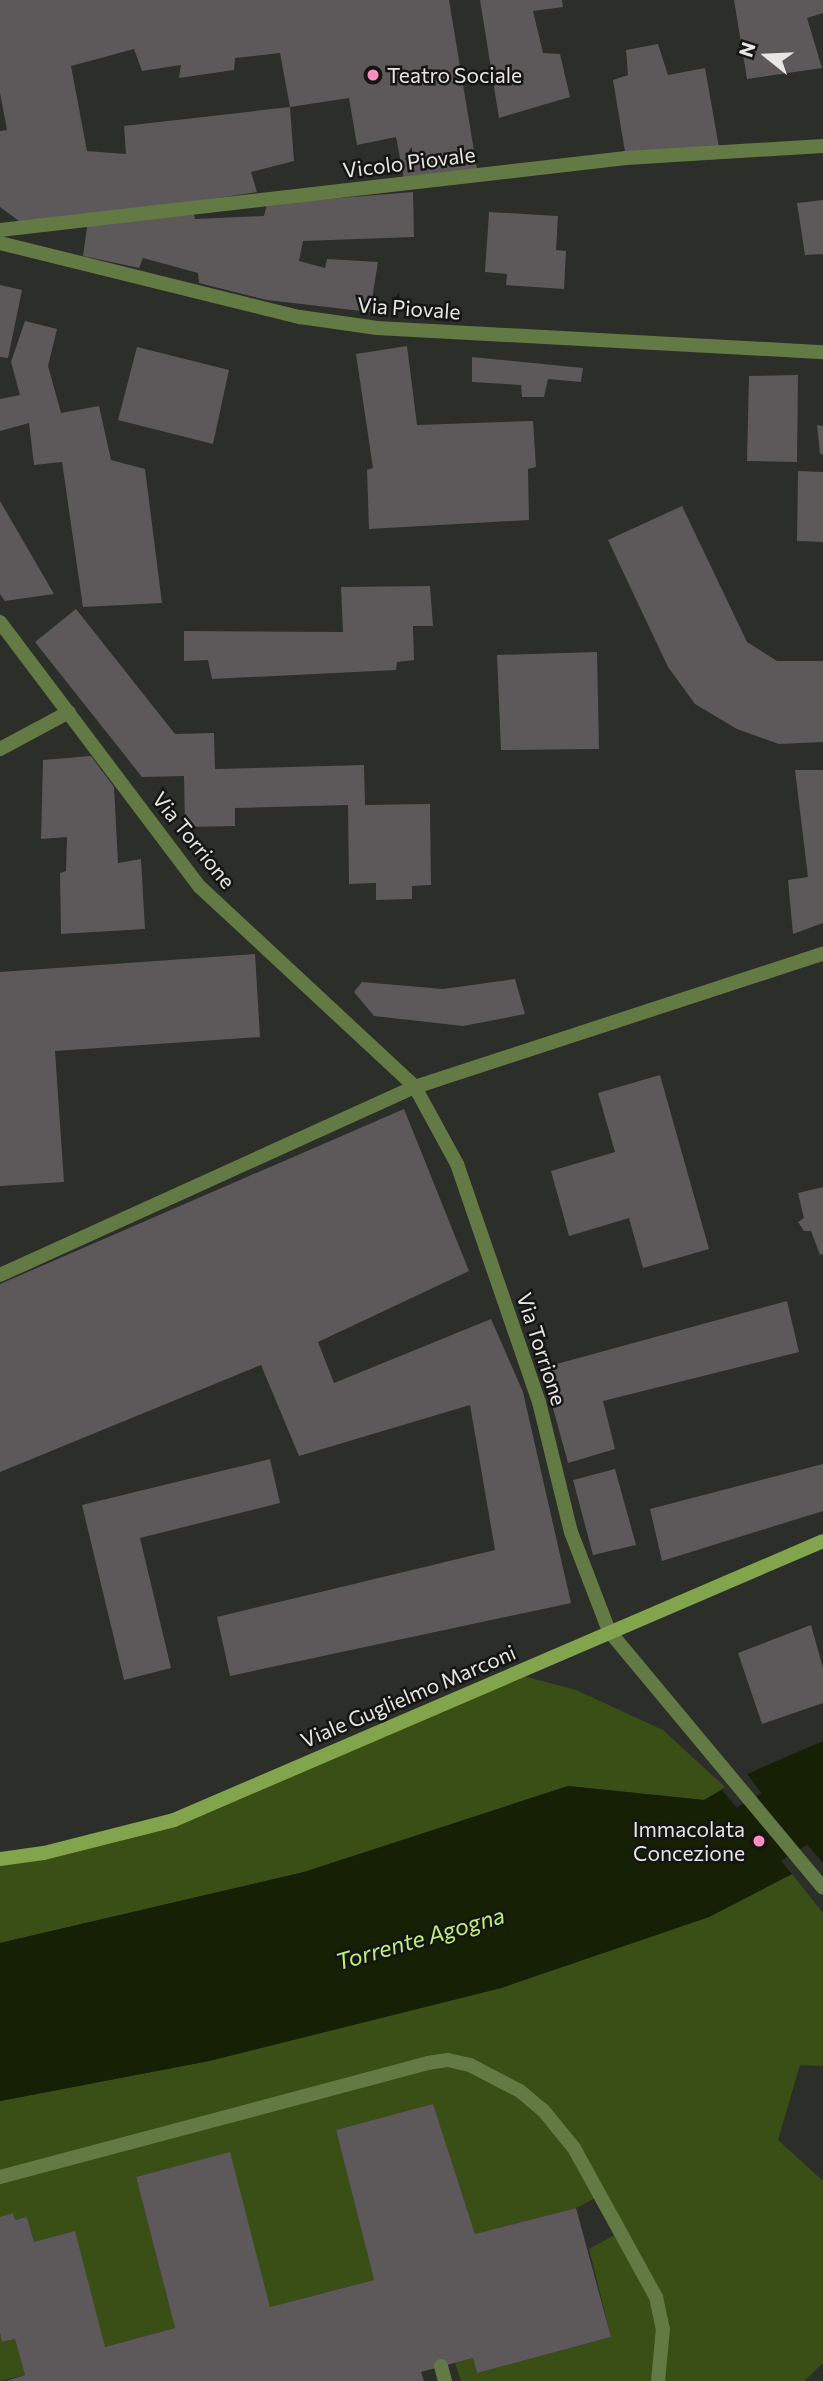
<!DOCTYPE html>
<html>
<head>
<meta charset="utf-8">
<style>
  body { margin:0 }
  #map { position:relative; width:823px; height:2381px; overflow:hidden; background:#2c2e2a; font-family:Commissioner,sans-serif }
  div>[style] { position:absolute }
  .green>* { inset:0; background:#3a4f16 }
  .water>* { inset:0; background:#152005 }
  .river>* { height:68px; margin:-34px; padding:0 34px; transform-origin:34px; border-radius:34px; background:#152005 }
  .building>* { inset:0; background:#5d585a }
  .service>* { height:14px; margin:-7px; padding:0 7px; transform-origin:7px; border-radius:7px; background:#637a44 }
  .pedestrian>* { height:14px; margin:-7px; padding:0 7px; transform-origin:7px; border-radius:7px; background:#637a44 }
  .minor>* { height:14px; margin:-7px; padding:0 7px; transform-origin:7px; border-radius:7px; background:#637a44 }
  .secondary>* { height:14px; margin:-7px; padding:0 7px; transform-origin:7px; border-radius:7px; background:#81a44c }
  .dots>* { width:19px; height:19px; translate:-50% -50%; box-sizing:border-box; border:4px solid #151614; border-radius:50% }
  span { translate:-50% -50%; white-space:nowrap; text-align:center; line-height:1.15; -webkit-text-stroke:5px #151614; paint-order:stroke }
  .poi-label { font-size:21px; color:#e6e7e4 }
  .left { translate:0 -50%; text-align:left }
  .right { translate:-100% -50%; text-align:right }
  .street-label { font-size:21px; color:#e6e7e4 }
  .water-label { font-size:23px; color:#c0ef7d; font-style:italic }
  .north { position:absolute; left:732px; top:21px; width:70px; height:70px; -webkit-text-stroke:5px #151614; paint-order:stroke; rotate:288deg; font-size:19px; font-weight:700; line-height:28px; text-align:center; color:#e6e7e4 }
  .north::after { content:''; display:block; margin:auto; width:24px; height:32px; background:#e6e7e4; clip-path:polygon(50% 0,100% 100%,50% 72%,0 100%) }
</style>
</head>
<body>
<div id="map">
  <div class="green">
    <i style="clip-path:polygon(512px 1673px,576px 1690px,663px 1730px,725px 1787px,704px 1800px,568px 1786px,304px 1872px,0 1943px,0 1859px,174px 1820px)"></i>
    <i style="clip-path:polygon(792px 1874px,823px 1913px,823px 2066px,800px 2065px,778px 2140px,823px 2181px,823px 2363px,804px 2381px,461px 2381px,455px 2363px,473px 2358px,477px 2373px,611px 2337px,589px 2249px,620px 2232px,599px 2196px,576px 2208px,475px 2234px,433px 2105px,336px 2130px,374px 2280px,270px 2307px,229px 2153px,136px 2177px,175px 2328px,105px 2347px,34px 2242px,27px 2217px,15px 2220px,13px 2214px,0 2217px,0 2101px,209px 2061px,501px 1988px,709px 1917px)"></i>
    <i style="clip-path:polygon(0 2333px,3px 2342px,15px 2339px,25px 2375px,0 2381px)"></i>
  </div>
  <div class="water">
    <i style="clip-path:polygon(823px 1741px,823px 1863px,794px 1830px,801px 1818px,794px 1808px,775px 1811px,747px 1774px)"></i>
    <i style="clip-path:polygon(568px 1786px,704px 1800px,722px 1790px,792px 1874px,709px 1917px,501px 1988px,209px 2061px,0 2101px,0 1943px,304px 1872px)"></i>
  </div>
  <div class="river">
    <i style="left:672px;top:1866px;width:68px;rotate:-16.3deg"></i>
    <i style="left:737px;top:1847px;width:100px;rotate:-30.7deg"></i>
  </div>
  <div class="building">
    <i style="clip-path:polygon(0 0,449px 0,478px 175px,405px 184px,396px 137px,357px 145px,349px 98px,290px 107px,280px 53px,235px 58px,234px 70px,179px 78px,181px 65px,142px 71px,134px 49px,71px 66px,87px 151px,126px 154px,124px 126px,290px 107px,294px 161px,251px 172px,257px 192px,27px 227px,0 207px,0 131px,7px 130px,0 93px)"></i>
    <i style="clip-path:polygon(480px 0,562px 0,563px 7px,533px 11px,543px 53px,560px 54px,570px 97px,499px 118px)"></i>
    <i style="clip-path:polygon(734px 0,823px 0,823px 13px,807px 18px,822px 68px,747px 79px)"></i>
    <i style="clip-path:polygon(658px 44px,668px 75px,705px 68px,720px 153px,626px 158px,613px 80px,628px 75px,626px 50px)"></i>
    <i style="clip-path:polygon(413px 192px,414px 237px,303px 241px,299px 261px,325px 268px,327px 259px,378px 262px,370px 312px,267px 300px,199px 283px,198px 273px,143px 258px,139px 268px,83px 256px,88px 220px,192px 208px,195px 219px,264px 216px,267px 204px)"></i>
    <i style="clip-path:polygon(823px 200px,823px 254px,805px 255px,797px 203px)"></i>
    <i style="clip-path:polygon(489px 212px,558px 216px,556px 250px,566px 251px,564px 289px,506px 285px,507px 274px,485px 272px)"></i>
    <i style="clip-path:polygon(0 285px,22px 290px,8px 358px,0 357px)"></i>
    <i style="clip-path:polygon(25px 321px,57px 329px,48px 366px,61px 413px,99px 406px,111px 460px,145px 469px,162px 603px,83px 607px,62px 462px,34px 465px,29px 423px,0 431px,0 399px,20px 395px,11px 362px)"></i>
    <i style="clip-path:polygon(407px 346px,417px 425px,533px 421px,536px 467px,528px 469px,529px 520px,369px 529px,367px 470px,373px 468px,356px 354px)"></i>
    <i style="clip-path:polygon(137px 347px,229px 370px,213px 444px,118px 420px)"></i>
    <i style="clip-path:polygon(472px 357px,583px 368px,581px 382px,548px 379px,544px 397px,522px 397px,521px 385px,472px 382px)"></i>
    <i style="clip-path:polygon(798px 375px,797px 462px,747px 461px,749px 376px)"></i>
    <i style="clip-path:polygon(817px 425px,823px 426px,823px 454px,820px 454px)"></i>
    <i style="clip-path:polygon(798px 471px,823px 472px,823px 542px,797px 541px)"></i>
    <i style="clip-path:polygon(0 501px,54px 594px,5px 601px,0 594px)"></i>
    <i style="clip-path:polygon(682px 506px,747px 642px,777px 661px,823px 661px,823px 742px,779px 744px,737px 729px,695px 704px,668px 667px,608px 540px)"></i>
    <i style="clip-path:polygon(430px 586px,433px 626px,413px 626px,414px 660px,397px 662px,396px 670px,212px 679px,208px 660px,184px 661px,184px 631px,343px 632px,341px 587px)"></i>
    <i style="clip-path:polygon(76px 609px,175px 734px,214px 733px,215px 769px,364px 765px,365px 805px,430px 804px,431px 885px,412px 886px,412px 899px,376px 900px,376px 883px,349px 884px,348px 805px,235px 808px,235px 826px,185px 827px,184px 776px,142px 777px,35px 642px)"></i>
    <i style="clip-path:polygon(597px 652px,599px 749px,501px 750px,497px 655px)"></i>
    <i style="clip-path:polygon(91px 756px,114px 787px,118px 863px,141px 859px,145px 929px,61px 934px,60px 873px,66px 871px,67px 837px,41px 839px,43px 760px)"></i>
    <i style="clip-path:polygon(795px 770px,823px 770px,823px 923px,793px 934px,788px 880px,808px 877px)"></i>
    <i style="clip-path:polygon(255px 954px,260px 1037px,55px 1051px,64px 1182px,0 1186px,0 972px)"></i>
    <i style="clip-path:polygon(515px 979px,525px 1014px,463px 1026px,374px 1016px,354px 992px,362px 982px,443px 989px)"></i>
    <i style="clip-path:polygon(660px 1075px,709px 1249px,643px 1268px,629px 1218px,569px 1236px,551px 1171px,615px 1152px,598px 1093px)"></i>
    <i style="clip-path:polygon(404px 1109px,469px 1271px,318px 1342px,334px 1383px,491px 1319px,523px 1392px,571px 1603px,230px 1676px,217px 1617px,495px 1550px,470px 1405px,299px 1456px,261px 1365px,0 1472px,0 1284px)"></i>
    <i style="clip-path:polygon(823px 1187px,823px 1254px,820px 1255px,811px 1231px,804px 1231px,798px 1222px,804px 1218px,798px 1193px)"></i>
    <i style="clip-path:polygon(787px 1301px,799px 1352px,603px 1401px,615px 1449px,568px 1463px,542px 1368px)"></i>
    <i style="clip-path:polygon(270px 1459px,280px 1503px,140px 1538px,171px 1668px,124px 1680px,82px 1505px)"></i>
    <i style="clip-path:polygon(823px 1464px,823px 1511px,662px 1561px,650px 1509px)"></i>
    <i style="clip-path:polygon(615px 1469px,636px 1545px,593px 1555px,573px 1480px)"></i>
    <i style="clip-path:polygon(811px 1625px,823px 1668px,823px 1703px,762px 1724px,738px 1653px)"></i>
    <i style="clip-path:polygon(433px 2104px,475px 2234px,576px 2208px,611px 2337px,477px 2373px,473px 2358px,421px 2372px,424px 2381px,6px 2381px,25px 2375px,15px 2339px,2px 2342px,0 2333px,0 2217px,13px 2213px,15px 2220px,27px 2217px,34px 2242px,75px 2231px,105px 2347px,175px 2328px,136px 2177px,230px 2152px,270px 2307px,374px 2280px,336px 2130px)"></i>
  </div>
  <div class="service">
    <i style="left:0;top:749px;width:78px;rotate:-28.2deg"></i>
    <i style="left:0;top:2177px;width:443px;rotate:-14.9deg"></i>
    <i style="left:428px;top:2063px;width:20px;rotate:-9deg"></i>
    <i style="left:448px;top:2060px;width:23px;rotate:13deg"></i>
    <i style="left:470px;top:2065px;width:56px;rotate:27.5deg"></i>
    <i style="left:520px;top:2091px;width:30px;rotate:40deg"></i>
    <i style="left:543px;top:2110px;width:49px;rotate:50.8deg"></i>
    <i style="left:574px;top:2148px;width:170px;rotate:61.2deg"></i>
    <i style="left:656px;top:2297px;width:33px;rotate:78deg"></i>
    <i style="left:663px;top:2329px;width:52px;rotate:95.5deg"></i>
  </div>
  <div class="pedestrian">
    <i style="left:441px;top:2366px;width:16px;rotate:75deg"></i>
  </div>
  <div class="minor">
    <i style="left:0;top:230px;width:630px;rotate:-6.56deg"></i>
    <i style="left:626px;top:158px;width:197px;rotate:-3.5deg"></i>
    <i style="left:0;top:243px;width:309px;rotate:13.9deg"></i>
    <i style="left:300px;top:317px;width:78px;rotate:8.1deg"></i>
    <i style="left:377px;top:328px;width:447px;rotate:3.1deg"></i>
    <i style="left:0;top:622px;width:332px;rotate:53deg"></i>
    <i style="left:200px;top:887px;width:294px;rotate:42.9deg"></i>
    <i style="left:415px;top:1087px;width:88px;rotate:61.4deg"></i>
    <i style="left:457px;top:1164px;width:252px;rotate:71deg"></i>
    <i style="left:539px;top:1402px;width:134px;rotate:76.2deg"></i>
    <i style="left:571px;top:1532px;width:106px;rotate:69deg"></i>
    <i style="left:609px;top:1631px;width:334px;rotate:50.2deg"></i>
    <i style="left:0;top:1275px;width:456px;rotate:-24.4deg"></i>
    <i style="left:415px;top:1087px;width:429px;rotate:-18.1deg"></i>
  </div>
  <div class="secondary">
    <i style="left:0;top:1859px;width:44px;rotate:-7.8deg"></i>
    <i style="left:44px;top:1853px;width:134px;rotate:-14.2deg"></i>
    <i style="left:174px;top:1820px;width:706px;rotate:-23.26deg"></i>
  </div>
  <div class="dots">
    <i style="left:373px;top:75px;background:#fd8ebf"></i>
    <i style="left:759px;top:1841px;background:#fd8ebf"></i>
  </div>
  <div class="poi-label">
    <span class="left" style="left:387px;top:75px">Teatro Sociale</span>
    <span class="right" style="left:745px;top:1841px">Immacolata<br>Concezione</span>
  </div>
  <div class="street-label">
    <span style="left:409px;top:162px;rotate:-7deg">Vicolo Piovale</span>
    <span style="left:409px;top:308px;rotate:4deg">Via Piovale</span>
    <span style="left:194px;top:840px;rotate:51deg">Via Torrione</span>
    <span style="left:542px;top:1349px;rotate:72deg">Via Torrione</span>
    <span style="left:408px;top:1696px;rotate:-23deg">Viale Guglielmo Marconi</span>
  </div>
  <div class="water-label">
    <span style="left:420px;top:1938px;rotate:-16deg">Torrente Agogna</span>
  </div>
  <div class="north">N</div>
</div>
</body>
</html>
